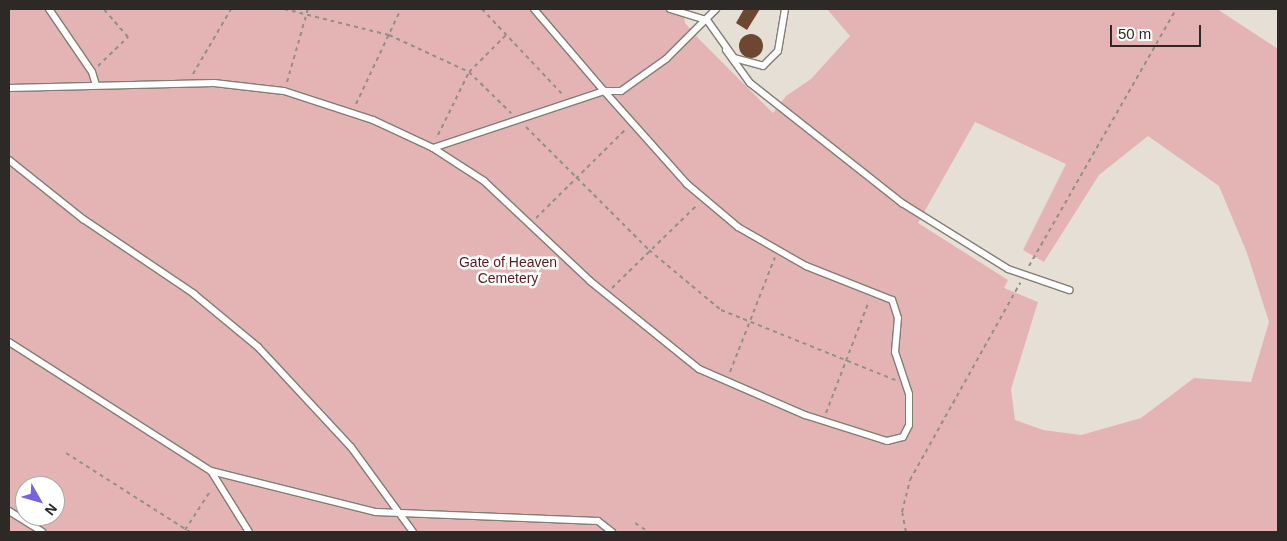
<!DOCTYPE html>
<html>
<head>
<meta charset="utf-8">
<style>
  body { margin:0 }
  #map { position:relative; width:1287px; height:541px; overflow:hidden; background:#e6dfd6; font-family:Arial,sans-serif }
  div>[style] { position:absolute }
  .green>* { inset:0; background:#e4b4b5 }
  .building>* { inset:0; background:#6e4732 }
  .round { border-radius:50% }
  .path>* { height:2px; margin-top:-1px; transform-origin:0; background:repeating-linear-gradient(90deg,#938e87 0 4px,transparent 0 8px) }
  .roads { filter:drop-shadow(1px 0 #827d74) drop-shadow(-1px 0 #827d74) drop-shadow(0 1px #827d74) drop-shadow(0 -1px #827d74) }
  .service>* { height:6px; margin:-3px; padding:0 3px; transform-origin:3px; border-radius:3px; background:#fff }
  span { translate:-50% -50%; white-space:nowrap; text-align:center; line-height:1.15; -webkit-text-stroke:5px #fff; paint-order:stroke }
  .park-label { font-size:14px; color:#591a20 }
  .frame { position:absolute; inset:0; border:10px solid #2c2926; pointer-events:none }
  .north { position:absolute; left:15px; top:476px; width:50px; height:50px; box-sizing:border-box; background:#fff; border:1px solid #aba9a8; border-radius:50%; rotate:128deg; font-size:14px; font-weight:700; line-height:20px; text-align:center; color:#2c2926 }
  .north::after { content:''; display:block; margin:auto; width:18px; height:22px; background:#7763de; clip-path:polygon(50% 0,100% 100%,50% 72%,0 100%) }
  .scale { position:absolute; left:1110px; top:25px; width:91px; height:22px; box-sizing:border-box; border:2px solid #2c2926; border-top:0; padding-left:6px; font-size:15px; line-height:18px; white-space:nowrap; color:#2c2926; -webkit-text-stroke:4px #fff; paint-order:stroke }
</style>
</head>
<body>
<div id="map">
  <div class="green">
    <i style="clip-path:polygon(evenodd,9px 9px,683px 9px,685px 23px,699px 39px,773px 113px,786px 96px,811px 79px,850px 36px,827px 9px,1217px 9px,1278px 49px,1278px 532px,9px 532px,9px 9px,975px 122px,1066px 164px,1023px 250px,1044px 262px,1099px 175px,1148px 136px,1219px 186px,1247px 253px,1269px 322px,1251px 382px,1194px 378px,1141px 418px,1081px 435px,1043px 430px,1015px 420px,1011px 389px,1038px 302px,1004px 288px,1008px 280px,918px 223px,975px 122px,9px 9px,25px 486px,55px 486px,55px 516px,25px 516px,25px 486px)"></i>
  </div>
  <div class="building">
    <i style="clip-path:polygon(744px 9px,760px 9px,747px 30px,736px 23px)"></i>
    <i class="round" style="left:739px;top:34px;width:24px;height:24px"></i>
  </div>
  <div class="path">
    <i style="left:284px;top:9px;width:108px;rotate:13.9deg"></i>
    <i style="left:389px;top:35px;width:88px;rotate:24.8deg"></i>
    <i style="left:469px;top:72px;width:59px;rotate:44.3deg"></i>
    <i style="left:482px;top:9px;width:117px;rotate:46.7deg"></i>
    <i style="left:98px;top:66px;width:42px;rotate:-44deg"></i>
    <i style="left:128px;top:37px;width:37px;rotate:-131deg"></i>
    <i style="left:193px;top:74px;width:75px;rotate:-59.7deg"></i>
    <i style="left:287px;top:82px;width:76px;rotate:-74deg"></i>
    <i style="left:356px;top:104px;width:105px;rotate:-64.7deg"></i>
    <i style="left:526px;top:127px;width:174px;rotate:45deg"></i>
    <i style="left:649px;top:250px;width:94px;rotate:39.8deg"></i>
    <i style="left:721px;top:310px;width:188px;rotate:21.9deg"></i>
    <i style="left:438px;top:135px;width:70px;rotate:-63.8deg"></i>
    <i style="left:469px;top:72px;width:55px;rotate:-45deg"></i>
    <i style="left:536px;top:218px;width:128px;rotate:-44.7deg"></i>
    <i style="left:1029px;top:266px;width:296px;rotate:-60.2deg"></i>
    <i style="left:612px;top:288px;width:120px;rotate:-44.3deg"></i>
    <i style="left:730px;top:372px;width:123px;rotate:-68.6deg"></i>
    <i style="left:826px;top:413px;width:120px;rotate:-69deg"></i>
    <i style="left:66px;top:453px;width:147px;rotate:32.5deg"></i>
    <i style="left:635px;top:523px;width:17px;rotate:33deg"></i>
    <i style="left:185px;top:530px;width:48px;rotate:-57deg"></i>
    <i style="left:906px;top:532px;width:20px;rotate:-101deg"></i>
    <i style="left:902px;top:512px;width:33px;rotate:-76deg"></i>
    <i style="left:910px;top:480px;width:226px;rotate:-60.8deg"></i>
  </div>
  <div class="roads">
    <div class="service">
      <i style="left:49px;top:9px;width:76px;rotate:55.7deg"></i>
      <i style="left:92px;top:72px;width:14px;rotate:73deg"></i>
      <i style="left:670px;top:9px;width:39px;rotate:17deg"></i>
      <i style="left:707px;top:20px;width:47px;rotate:54.6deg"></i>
      <i style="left:734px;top:58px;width:30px;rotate:15deg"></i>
      <i style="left:763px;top:66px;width:21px;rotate:-45deg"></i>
      <i style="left:778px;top:51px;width:43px;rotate:-80.5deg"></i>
      <i style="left:726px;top:50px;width:41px;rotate:54deg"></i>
      <i style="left:750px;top:83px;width:194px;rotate:38.3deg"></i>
      <i style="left:902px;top:203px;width:125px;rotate:31.9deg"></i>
      <i style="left:1008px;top:269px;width:65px;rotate:19deg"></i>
      <i style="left:9px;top:88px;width:205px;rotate:-1.4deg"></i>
      <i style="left:214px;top:83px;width:70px;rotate:6.5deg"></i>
      <i style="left:284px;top:91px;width:94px;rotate:18deg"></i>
      <i style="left:373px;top:120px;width:66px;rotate:25deg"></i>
      <i style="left:433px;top:148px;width:61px;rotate:32.9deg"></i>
      <i style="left:484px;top:181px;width:146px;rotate:43.3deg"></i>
      <i style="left:590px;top:281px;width:140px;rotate:38.9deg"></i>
      <i style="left:699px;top:369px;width:116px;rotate:23.5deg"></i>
      <i style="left:805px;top:415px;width:86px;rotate:17.6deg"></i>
      <i style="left:887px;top:441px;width:16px;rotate:-14deg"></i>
      <i style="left:903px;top:437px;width:13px;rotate:-63deg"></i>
      <i style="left:909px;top:425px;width:31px;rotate:-90deg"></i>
      <i style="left:909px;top:394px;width:44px;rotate:-108.4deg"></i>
      <i style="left:895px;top:352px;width:34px;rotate:-85deg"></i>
      <i style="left:898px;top:318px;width:19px;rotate:-108deg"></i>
      <i style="left:892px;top:300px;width:92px;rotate:-158.4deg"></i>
      <i style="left:806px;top:266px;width:78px;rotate:-150.2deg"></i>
      <i style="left:738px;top:227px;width:67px;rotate:-139.9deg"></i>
      <i style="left:687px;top:184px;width:125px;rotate:-131.7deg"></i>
      <i style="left:604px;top:91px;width:17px"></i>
      <i style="left:621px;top:91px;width:55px;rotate:-35.4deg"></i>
      <i style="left:666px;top:59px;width:71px;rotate:-45deg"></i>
      <i style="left:433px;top:148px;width:180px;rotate:-18.4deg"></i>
      <i style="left:604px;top:91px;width:108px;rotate:-130.5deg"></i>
      <i style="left:9px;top:160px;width:95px;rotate:38.6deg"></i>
      <i style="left:83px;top:219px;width:134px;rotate:34deg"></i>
      <i style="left:194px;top:294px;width:83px;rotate:39.6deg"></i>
      <i style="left:258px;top:347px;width:137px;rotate:47.1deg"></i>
      <i style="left:351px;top:447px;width:105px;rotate:53.9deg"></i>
      <i style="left:9px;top:342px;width:240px;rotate:32.6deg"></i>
      <i style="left:211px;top:471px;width:170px;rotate:14deg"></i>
      <i style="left:376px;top:512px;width:222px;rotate:2.3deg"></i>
      <i style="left:598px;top:521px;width:18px;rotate:38deg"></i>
      <i style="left:211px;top:471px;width:72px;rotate:58.1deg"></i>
      <i style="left:9px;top:511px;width:39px;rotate:32deg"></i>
    </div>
  </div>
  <div class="park-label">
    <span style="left:508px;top:270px">Gate of Heaven<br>Cemetery</span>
  </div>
  <div class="frame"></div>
  <div class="north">N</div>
  <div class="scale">50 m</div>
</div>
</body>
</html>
